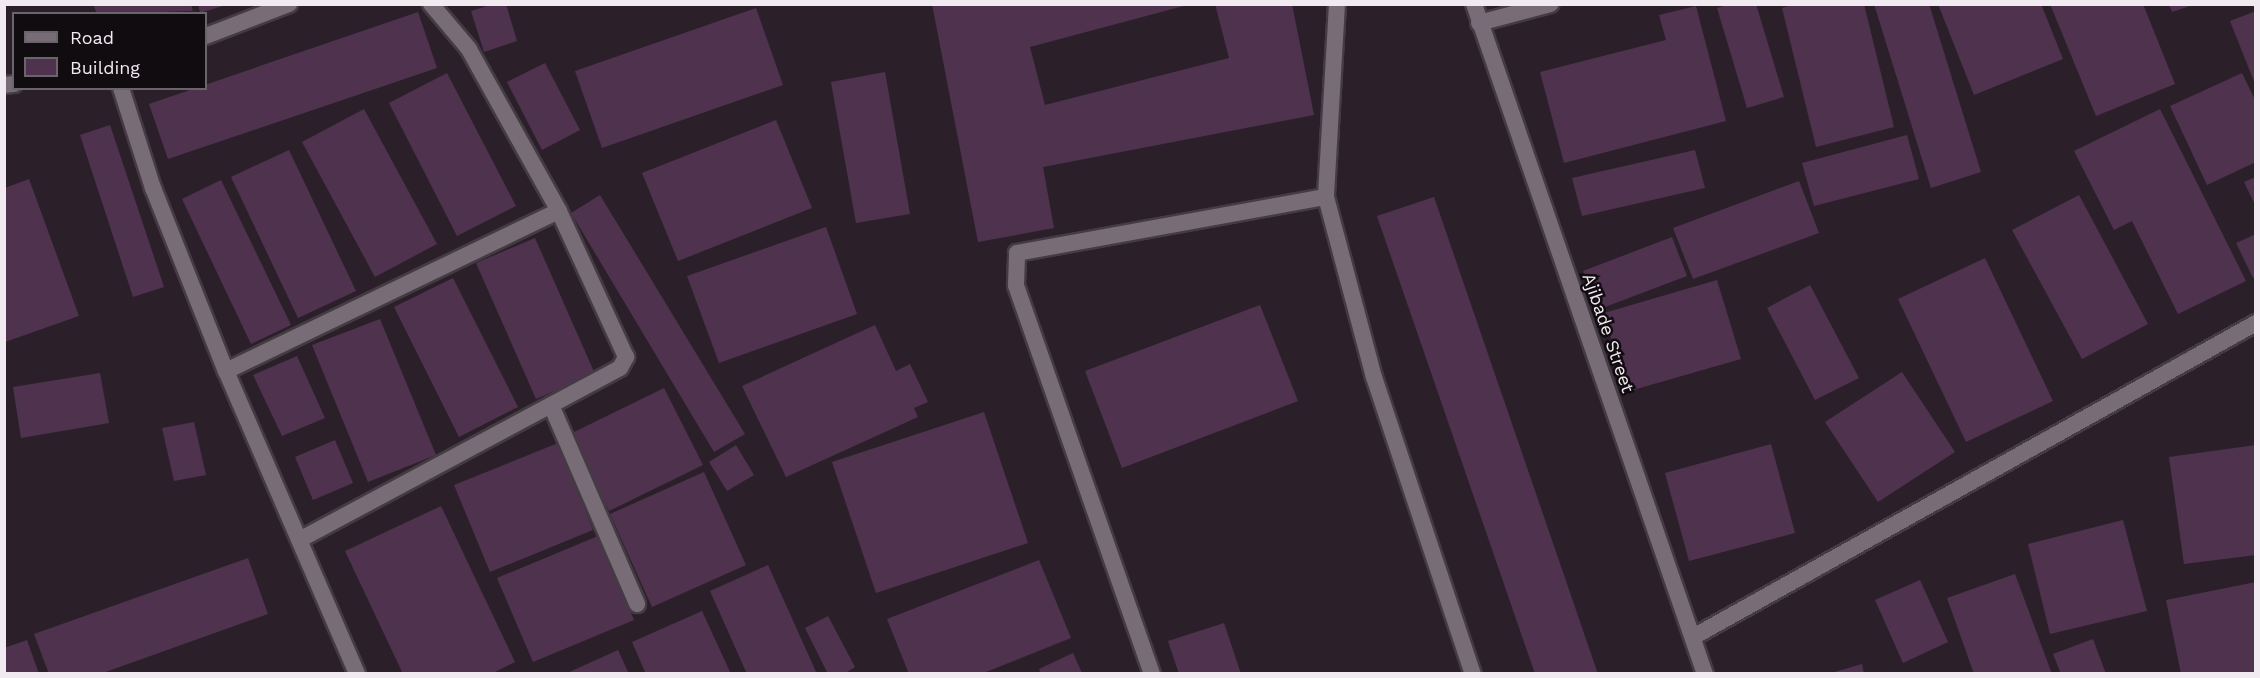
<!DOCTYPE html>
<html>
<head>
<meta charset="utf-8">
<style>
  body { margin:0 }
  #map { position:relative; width:2260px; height:678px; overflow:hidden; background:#2b202a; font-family:"Work Sans",sans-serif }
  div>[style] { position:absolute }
  .building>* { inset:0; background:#4f324e }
  .roads { filter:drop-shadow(2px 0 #443b43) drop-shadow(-2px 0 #443b43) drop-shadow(0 2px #443b43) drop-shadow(0 -2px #443b43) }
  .minor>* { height:16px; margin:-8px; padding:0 8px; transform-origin:8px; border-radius:8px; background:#786c77 }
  span { translate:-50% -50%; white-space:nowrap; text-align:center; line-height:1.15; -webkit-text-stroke:5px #100c10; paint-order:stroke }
  .street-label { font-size:18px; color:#f1eaf1 }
  .frame { position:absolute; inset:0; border:6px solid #f1eaf1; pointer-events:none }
  .legend { position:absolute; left:12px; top:12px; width:195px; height:78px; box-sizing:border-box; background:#100c10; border:2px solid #6a656a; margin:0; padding:8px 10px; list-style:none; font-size:18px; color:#f1eaf1 }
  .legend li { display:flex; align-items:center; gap:12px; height:30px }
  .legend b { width:30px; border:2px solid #6a656a }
</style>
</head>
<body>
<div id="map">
  <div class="building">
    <i style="clip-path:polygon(93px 4px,191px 4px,193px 11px,97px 14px)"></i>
    <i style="clip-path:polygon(198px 4px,226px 4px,226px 5px,200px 13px)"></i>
    <i style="clip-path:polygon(493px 4px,506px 4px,517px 41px,484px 52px,471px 11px)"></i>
    <i style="clip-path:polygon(932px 4px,1191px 4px,1030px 47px,1045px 105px,1229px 58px,1215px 4px,1292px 4px,1314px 115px,1043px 167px,1054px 228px,978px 242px)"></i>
    <i style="clip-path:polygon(1730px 4px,1756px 4px,1784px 97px,1747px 108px,1717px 8px)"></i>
    <i style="clip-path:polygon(1794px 4px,1864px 4px,1894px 127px,1816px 147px,1782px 8px)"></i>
    <i style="clip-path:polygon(1874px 4px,1929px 4px,1981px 172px,1931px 188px)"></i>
    <i style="clip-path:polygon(1938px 4px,2041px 4px,2063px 59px,1974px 95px)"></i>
    <i style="clip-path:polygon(2050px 4px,2143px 4px,2175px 84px,2096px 116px)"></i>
    <i style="clip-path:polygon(2169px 4px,2193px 4px,2193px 5px,2172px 12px)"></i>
    <i style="clip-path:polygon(1696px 6px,1726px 121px,1564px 163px,1540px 72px,1666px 40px,1659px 15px)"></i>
    <i style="clip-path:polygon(756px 8px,783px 85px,602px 148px,575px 71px)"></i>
    <i style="clip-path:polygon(2256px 11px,2256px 84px,2255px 84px,2230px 21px)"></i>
    <i style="clip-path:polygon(418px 12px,437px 68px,168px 159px,149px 104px)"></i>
    <i style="clip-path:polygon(545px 63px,580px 130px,542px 150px,507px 82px)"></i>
    <i style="clip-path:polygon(885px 72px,910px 214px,856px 223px,831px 82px)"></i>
    <i style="clip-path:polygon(447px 73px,516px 206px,457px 236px,389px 103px)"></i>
    <i style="clip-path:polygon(2242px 73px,2256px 102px,2256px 162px,2207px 185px,2170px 106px)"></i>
    <i style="clip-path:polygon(364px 109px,437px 244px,375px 277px,302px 142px)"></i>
    <i style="clip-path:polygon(2160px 109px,2246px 281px,2178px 314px,2132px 221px,2114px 230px,2074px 151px)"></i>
    <i style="clip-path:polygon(776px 120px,812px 208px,678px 261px,642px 173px)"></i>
    <i style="clip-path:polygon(110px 125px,164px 287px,133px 297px,80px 135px)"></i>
    <i style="clip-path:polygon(1907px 135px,1919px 179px,1814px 206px,1802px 163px)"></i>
    <i style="clip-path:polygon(289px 150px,356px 291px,298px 318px,231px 177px)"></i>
    <i style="clip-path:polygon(1695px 150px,1705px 188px,1582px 216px,1572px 178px)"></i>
    <i style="clip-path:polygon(2256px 177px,2256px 207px,2244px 182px)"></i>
    <i style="clip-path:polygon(29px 179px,79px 316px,5px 342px,5px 188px)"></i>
    <i style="clip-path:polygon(221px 180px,291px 325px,251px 344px,182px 199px)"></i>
    <i style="clip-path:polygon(1799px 181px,1819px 233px,1693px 279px,1673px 228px)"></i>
    <i style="clip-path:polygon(600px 195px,745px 434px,714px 452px,571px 213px)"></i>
    <i style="clip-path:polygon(2079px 195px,2148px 324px,2082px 359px,2012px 230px)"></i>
    <i style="clip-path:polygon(1434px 197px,1598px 674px,1535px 674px,1377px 216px)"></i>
    <i style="clip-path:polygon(826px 227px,857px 314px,719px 363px,687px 276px)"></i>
    <i style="clip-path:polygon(2256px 234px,2256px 277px,2253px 278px,2236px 243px)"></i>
    <i style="clip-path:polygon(1672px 237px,1687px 276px,1597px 310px,1583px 271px)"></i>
    <i style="clip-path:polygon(535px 238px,595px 374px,536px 399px,476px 263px)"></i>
    <i style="clip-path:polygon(1985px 258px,2053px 401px,1966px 442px,1898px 299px)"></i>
    <i style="clip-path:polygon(453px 278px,518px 407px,459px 437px,394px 307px)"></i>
    <i style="clip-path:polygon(1717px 280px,1741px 359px,1626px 392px,1604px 313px)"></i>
    <i style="clip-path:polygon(1810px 285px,1859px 378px,1815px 400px,1767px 308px)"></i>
    <i style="clip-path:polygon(1260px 305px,1298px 401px,1122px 468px,1085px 371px)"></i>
    <i style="clip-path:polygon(380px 319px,436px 455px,368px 482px,312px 345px)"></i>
    <i style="clip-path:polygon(875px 325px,896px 371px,910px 364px,928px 402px,914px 408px,918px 417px,786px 477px,742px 386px)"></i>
    <i style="clip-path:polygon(297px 356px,325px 418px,282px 436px,253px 375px)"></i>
    <i style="clip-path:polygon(1902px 372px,1955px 452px,1878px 502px,1825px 422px)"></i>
    <i style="clip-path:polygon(100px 373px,109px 423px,21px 438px,13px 387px)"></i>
    <i style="clip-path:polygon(664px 388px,703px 465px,609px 511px,570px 434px)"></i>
    <i style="clip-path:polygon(984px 412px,1028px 543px,876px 593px,832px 462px)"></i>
    <i style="clip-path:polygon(194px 422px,206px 475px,174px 481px,162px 428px)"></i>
    <i style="clip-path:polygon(335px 440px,353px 483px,313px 500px,295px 457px)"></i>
    <i style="clip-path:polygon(558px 443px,593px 530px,490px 572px,454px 485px)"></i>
    <i style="clip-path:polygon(1771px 444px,1795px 533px,1689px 561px,1665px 473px)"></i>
    <i style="clip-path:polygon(736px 445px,754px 475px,727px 491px,709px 462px)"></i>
    <i style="clip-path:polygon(2256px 445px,2256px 555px,2184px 564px,2169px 457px)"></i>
    <i style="clip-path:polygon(704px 472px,746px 565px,652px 607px,610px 514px)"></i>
    <i style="clip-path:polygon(441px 506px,515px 662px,491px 674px,403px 674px,345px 551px)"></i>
    <i style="clip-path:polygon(2123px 520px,2147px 611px,2050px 634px,2028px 544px)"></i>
    <i style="clip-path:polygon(598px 536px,634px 620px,533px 662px,497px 578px)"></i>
    <i style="clip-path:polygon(248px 558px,268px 614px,100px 674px,49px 674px,34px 634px)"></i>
    <i style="clip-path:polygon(1039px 560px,1071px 638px,981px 674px,909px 674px,887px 619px)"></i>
    <i style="clip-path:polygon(768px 565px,817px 674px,747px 674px,710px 591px)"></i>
    <i style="clip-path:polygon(2015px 574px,2052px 674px,1974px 674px,1947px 598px)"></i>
    <i style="clip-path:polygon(1920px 580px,1948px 642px,1903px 663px,1875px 600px)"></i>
    <i style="clip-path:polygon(2256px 582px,2256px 674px,2181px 674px,2166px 600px)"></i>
    <i style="clip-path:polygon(702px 611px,731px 674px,646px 674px,632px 642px)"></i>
    <i style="clip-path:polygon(828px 616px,855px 667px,844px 674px,828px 674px,805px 628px)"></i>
    <i style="clip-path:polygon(1224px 623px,1241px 674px,1179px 674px,1168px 641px)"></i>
    <i style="clip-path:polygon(2093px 639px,2106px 674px,2061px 674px,2053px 654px)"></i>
    <i style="clip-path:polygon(27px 640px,39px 674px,5px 674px,4px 648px)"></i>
    <i style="clip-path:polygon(618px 650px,629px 674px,565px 674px)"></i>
    <i style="clip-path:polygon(1073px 653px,1082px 673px,1041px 674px,1039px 669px)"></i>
    <i style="clip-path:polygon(1862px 664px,1864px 674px,1831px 674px,1831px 673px)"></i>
  </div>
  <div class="roads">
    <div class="minor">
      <i style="left:1337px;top:4px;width:193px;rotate:93.3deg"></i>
      <i style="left:1326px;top:197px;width:186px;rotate:75.1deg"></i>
      <i style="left:1374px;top:377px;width:313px;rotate:71.6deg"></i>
      <i style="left:1474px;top:4px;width:709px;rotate:70.98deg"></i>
      <i style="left:1479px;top:23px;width:74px;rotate:-14.8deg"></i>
      <i style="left:206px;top:36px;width:89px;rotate:-21.1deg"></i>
      <i style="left:4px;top:85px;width:10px;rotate:-6deg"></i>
      <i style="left:121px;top:88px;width:105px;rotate:72.3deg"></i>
      <i style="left:153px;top:188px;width:197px;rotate:68.3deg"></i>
      <i style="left:226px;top:371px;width:330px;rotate:66.6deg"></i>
      <i style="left:226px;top:371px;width:369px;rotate:-25.7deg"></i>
      <i style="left:551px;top:405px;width:217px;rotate:66.6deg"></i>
      <i style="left:301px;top:539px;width:362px;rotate:-28.2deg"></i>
      <i style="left:620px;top:368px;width:13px;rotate:-61deg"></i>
      <i style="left:626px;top:357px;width:161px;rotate:-114.7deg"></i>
      <i style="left:559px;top:211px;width:185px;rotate:-119.1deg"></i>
      <i style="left:469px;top:49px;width:59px;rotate:-130.2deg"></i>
      <i style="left:1693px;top:637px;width:645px;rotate:-29.15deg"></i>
      <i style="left:1152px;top:674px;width:412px;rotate:-109.3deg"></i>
      <i style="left:1016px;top:285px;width:32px;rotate:-88deg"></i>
      <i style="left:1017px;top:253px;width:314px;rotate:-10.3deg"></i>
    </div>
  </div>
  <div class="street-label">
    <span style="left:1608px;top:333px;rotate:71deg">Ajibade Street</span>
  </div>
  <div class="frame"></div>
  <ul class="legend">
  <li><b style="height:8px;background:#786c77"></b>Road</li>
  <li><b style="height:16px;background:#4f324e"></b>Building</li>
  </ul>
</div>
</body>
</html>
